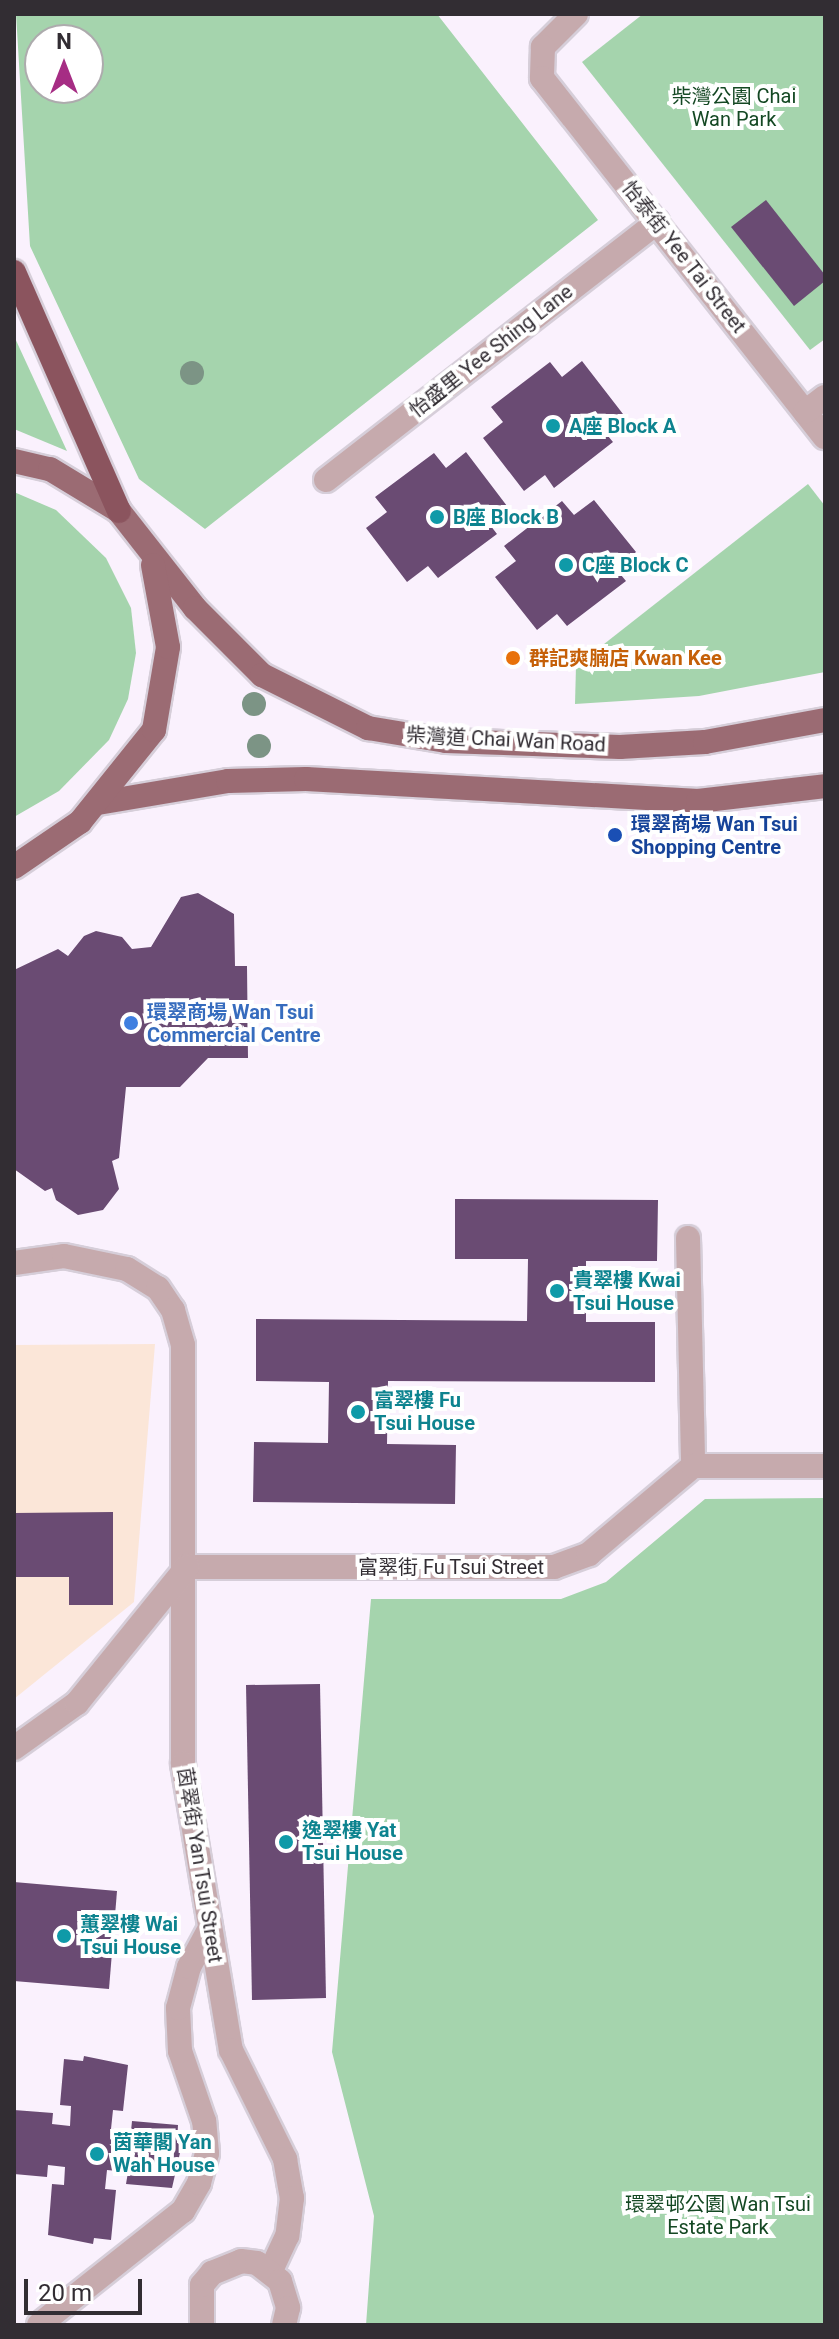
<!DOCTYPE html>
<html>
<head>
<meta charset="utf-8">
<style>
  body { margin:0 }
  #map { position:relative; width:839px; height:2339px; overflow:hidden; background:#faf1fd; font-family:Roboto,"Noto Sans TC",sans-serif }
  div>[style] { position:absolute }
  .education>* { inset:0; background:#fbe6d8 }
  .green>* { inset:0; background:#a5d4ad }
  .building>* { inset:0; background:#6a4b73 }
  .roads { filter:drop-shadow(2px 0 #d6ced9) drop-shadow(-2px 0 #d6ced9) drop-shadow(0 2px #d6ced9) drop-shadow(0 -2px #d6ced9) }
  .minor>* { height:24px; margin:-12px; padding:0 12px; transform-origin:12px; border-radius:12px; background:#c6aaad }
  .major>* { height:24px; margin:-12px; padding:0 12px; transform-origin:12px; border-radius:12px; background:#9b6b73 }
  .highway>* { height:24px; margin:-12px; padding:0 12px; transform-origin:12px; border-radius:12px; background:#8b545e }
  .trees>* { width:24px; height:24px; margin:-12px; border-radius:50%; background:#7c9485 }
  .dots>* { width:22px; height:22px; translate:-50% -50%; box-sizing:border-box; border:4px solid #fff; border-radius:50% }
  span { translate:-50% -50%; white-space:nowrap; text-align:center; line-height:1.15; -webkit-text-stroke:8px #fff; paint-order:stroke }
  .park-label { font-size:20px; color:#144823 }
  .street-label { font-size:20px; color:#322d33 }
  .culture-label { font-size:20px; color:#0d838f; font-weight:700 }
  .left { translate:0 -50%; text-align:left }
  .food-label { font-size:20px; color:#c56008; font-weight:700 }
  .transit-label { font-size:20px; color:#164399; font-weight:700 }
  .shop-label { font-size:20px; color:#366cbe; font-weight:700 }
  .frame { position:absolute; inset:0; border:16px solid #322d33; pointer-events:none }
  .north { position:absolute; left:24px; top:24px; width:80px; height:80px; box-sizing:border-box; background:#fff; border:2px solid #adabad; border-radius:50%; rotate:0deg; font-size:22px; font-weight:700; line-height:32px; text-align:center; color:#322d33 }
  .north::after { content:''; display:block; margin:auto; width:28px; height:36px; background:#a62d84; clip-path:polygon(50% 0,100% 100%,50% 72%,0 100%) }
  .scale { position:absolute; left:24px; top:2279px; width:118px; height:36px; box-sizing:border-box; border:4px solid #322d33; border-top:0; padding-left:10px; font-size:24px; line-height:28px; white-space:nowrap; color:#322d33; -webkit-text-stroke:6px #fff; paint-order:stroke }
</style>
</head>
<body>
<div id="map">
  <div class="education">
    <i style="clip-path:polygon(155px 1344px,134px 1602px,14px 1699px,14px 1345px)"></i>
  </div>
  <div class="green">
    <i style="clip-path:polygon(evenodd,16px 14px,437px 14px,598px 220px,205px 529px,139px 479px,30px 246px,16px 14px,40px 40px,88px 40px,88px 88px,40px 88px,40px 40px)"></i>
    <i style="clip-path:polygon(643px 14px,825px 14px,825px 339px,810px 350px,582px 62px)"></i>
    <i style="clip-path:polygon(14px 336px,67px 451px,14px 429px)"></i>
    <i style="clip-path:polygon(808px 484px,825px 506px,825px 672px,699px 696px,575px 704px,576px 666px)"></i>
    <i style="clip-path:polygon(14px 492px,56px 510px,106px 558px,131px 608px,136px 653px,128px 699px,109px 740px,59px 791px,14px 817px)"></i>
    <i style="clip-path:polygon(825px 1498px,825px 2325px,366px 2325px,374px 2216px,332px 2052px,371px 1599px,561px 1599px,606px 1582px,705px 1499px)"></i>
  </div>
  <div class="building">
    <i style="clip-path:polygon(766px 200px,825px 275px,825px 281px,794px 306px,731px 227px)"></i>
    <i style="clip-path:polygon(582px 361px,623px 414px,603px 430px,613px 442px,554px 488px,545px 475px,524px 491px,483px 438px,503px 422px,491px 407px,550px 362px,562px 377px)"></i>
    <i style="clip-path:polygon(466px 452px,507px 506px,487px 521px,497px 534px,438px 578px,428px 566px,407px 582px,366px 528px,387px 512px,375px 497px,434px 453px,446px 468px)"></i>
    <i style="clip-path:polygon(594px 500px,636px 552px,616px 569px,626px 581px,567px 626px,557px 614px,537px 630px,495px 577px,516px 561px,504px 546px,562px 501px,574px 515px)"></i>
    <i style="clip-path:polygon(198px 893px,234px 914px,235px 966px,247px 966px,248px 1058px,208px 1058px,180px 1087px,126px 1087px,119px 1158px,112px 1161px,119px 1189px,103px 1210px,78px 1215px,56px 1200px,52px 1188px,45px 1191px,14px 1169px,14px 970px,58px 949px,68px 956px,84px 936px,96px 931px,122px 937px,132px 949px,151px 947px,181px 897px)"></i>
    <i style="clip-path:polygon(455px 1199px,658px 1200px,657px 1261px,586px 1261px,586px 1322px,655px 1322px,655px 1382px,388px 1381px,387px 1444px,456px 1445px,455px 1504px,253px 1502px,254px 1442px,328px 1443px,329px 1382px,256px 1381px,256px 1319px,527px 1321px,528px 1259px,455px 1259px)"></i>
    <i style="clip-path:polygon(113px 1512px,113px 1605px,69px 1605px,69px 1577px,14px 1577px,14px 1513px)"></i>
    <i style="clip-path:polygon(320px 1684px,326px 1998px,252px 2000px,246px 1685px)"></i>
    <i style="clip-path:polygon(14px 1882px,117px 1891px,109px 1989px,14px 1981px)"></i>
    <i style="clip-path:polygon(84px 2056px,128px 2065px,123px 2111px,113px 2110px,111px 2129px,131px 2131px,132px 2121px,178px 2125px,177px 2143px,182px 2144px,172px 2188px,126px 2184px,128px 2172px,107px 2170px,105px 2189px,116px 2190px,111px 2240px,94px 2238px,93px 2244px,48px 2235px,52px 2184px,64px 2185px,65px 2167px,48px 2165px,47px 2177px,14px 2174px,14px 2110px,53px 2113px,52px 2124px,70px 2126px,71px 2106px,60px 2105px,64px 2059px,83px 2061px)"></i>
  </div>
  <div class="roads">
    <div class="minor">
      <i style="left:576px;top:14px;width:47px;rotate:135deg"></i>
      <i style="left:543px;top:47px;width:31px;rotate:92deg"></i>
      <i style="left:542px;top:78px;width:457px;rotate:51.8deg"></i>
      <i style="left:805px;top:412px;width:25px;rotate:-37deg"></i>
      <i style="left:326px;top:480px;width:420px;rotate:-37.9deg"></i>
      <i style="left:688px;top:1238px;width:228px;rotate:88.7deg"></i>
      <i style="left:14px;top:1263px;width:50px;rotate:-8deg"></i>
      <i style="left:64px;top:1256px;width:64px;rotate:11.7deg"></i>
      <i style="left:127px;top:1269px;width:36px;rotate:32deg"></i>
      <i style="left:158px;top:1288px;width:27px;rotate:56deg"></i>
      <i style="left:173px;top:1310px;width:36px;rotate:74deg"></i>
      <i style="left:183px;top:1345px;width:419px;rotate:90deg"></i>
      <i style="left:183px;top:1764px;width:290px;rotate:80.5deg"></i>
      <i style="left:231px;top:2050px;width:122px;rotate:63.6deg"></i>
      <i style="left:285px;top:2159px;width:40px;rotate:80deg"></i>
      <i style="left:292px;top:2198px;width:38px;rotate:97deg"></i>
      <i style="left:287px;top:2236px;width:38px;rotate:115deg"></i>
      <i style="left:187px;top:1567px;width:367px"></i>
      <i style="left:554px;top:1567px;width:37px;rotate:-20deg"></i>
      <i style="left:589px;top:1554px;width:136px;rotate:-40.2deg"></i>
      <i style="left:693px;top:1466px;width:132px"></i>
      <i style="left:14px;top:1748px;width:77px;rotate:-35.5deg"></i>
      <i style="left:77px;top:1703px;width:175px;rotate:-51deg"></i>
      <i style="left:39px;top:2325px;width:184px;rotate:-38.4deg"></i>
      <i style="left:183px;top:2211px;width:32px;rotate:-60deg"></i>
      <i style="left:199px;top:2183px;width:31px;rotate:-75deg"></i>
      <i style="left:207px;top:2153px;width:32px;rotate:-95deg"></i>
      <i style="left:204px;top:2121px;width:74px;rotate:-108.9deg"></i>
      <i style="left:180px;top:2051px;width:43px;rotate:-92.7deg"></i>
      <i style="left:178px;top:2008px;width:42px;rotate:-75deg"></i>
      <i style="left:189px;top:1967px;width:42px;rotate:-61.6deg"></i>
      <i style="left:202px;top:2325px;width:40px;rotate:-90deg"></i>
      <i style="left:202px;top:2285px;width:16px;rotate:-50deg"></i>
      <i style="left:212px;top:2273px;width:31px;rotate:-22deg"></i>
      <i style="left:241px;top:2261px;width:16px;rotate:7deg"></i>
      <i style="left:257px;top:2263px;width:29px;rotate:38deg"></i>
      <i style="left:280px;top:2281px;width:28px;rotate:73deg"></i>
      <i style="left:288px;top:2308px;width:17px;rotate:103deg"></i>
    </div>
    <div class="major">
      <i style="left:14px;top:461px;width:37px;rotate:13deg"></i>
      <i style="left:50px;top:469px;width:81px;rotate:31.3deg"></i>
      <i style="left:119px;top:511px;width:123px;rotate:51.9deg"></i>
      <i style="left:195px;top:608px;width:95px;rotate:45deg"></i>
      <i style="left:262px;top:675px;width:119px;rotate:26.6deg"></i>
      <i style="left:368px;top:728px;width:79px;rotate:9.5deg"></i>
      <i style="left:446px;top:741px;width:174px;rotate:2deg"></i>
      <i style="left:620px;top:747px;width:85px;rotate:-3.4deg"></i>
      <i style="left:705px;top:742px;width:122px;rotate:-10.4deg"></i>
      <i style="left:98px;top:803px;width:132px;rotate:-9.6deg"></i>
      <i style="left:228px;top:781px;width:78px;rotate:-1.5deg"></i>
      <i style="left:306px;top:779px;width:393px;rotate:3.2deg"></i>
      <i style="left:698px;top:801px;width:128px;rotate:-6.7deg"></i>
      <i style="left:14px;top:867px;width:80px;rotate:-34.3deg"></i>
      <i style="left:80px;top:822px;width:118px;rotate:-51.2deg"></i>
      <i style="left:154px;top:730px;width:84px;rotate:-80.4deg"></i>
      <i style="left:168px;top:647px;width:83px;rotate:-100.4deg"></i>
    </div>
    <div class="highway">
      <i style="left:14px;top:272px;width:261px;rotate:66.3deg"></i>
    </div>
  </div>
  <div class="trees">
    <i style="left:192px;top:373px"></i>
    <i style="left:254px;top:704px"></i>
    <i style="left:259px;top:746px"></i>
  </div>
  <div class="dots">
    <i style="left:553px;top:426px;background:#0f9aa8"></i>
    <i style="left:437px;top:517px;background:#0f9aa8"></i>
    <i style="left:566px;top:565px;background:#0f9aa8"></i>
    <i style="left:513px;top:658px;background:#e8710a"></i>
    <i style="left:615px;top:835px;background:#1a4fb4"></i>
    <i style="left:131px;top:1023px;background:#3f7fe0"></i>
    <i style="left:557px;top:1291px;background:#0f9aa8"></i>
    <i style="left:358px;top:1412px;background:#0f9aa8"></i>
    <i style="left:286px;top:1842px;background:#0f9aa8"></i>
    <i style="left:64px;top:1936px;background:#0f9aa8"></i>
    <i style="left:97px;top:2154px;background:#0f9aa8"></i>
  </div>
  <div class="park-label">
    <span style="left:734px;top:108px">柴灣公園 Chai<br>Wan Park</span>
    <span style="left:718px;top:2216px">環翠邨公園 Wan Tsui<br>Estate Park</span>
  </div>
  <div class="street-label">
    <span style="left:684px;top:257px;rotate:52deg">怡泰街 Yee Tai Street</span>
    <span style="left:491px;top:351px;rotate:-38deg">怡盛里 Yee Shing Lane</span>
    <span style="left:506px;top:740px;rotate:3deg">柴灣道 Chai Wan Road</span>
    <span style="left:451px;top:1567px">富翠街 Fu Tsui Street</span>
    <span style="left:200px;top:1865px;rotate:81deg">茵翠街 Yan Tsui Street</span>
  </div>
  <div class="culture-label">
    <span class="left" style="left:569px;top:426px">A座 Block A</span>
    <span class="left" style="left:453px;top:517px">B座 Block B</span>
    <span class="left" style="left:582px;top:565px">C座 Block C</span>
    <span class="left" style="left:573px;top:1292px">貴翠樓 Kwai<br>Tsui House</span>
    <span class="left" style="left:374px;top:1412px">富翠樓 Fu<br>Tsui House</span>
    <span class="left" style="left:302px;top:1842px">逸翠樓 Yat<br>Tsui House</span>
    <span class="left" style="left:80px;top:1936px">蕙翠樓 Wai<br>Tsui House</span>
    <span class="left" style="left:113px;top:2154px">茵華閣 Yan<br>Wah House</span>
  </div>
  <div class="food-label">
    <span class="left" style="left:529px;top:658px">群記爽腩店 Kwan Kee</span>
  </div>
  <div class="transit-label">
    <span class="left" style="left:631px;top:836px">環翠商場 Wan Tsui<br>Shopping Centre</span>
  </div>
  <div class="shop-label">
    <span class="left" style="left:147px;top:1024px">環翠商場 Wan Tsui<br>Commercial Centre</span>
  </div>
  <div class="frame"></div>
  <div class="north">N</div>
  <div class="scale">20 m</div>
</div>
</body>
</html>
